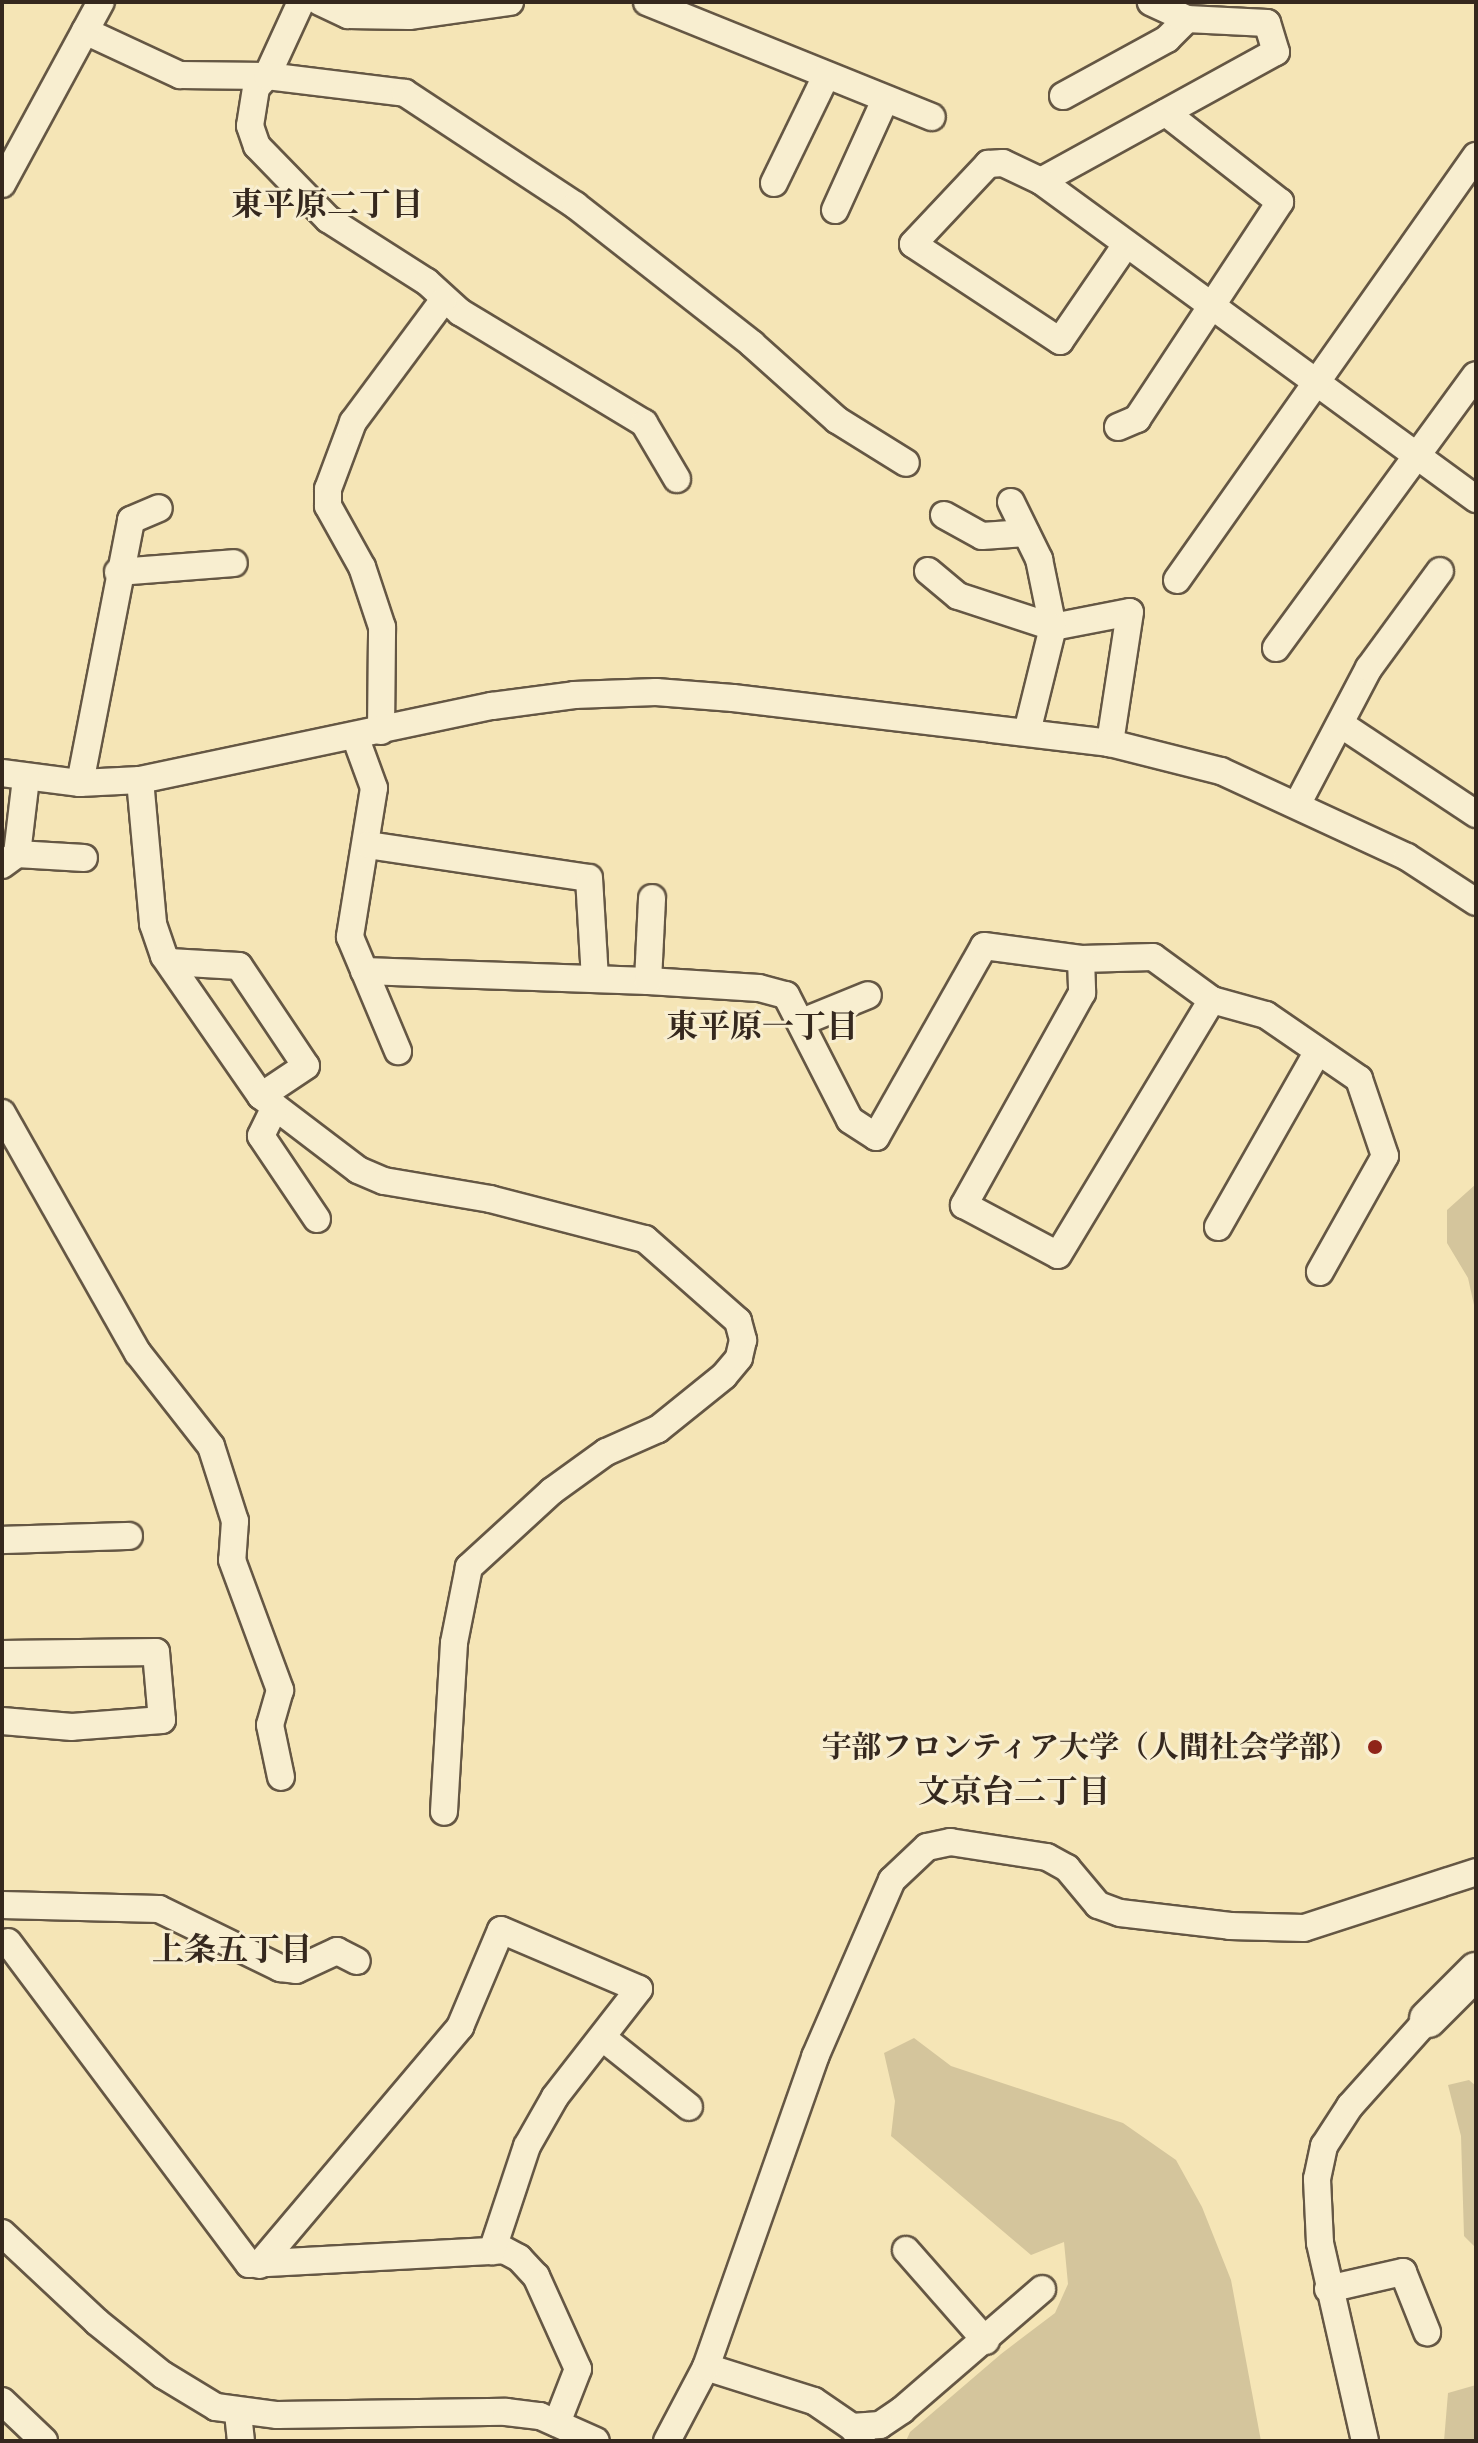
<!DOCTYPE html>
<html>
<head>
<meta charset="utf-8">
<style>
  body { margin:0 }
  #map { position:relative; width:1478px; height:2443px; overflow:hidden; background:#f5e5b6; font-family:Alegreya,"Noto Serif JP",serif }
  div>[style] { position:absolute }
  .green>* { inset:0; background:#d4c59c }
  .roads { filter:drop-shadow(2px 0 #655744) drop-shadow(-2px 0 #655744) drop-shadow(0 2px #655744) drop-shadow(0 -2px #655744) }
  .street>* { height:26px; margin:-13px; padding:0 13px; transform-origin:13px; border-radius:13px; background:#f8eed0 }
  .secondary>* { height:36px; margin:-18px; padding:0 18px; transform-origin:18px; border-radius:18px; background:#f8eed0 }
  .dots>* { width:22px; height:22px; translate:-50% -50%; box-sizing:border-box; border:4px solid #f8eed0; border-radius:50% }
  span { translate:-50% -50%; white-space:nowrap; text-align:center; line-height:1.15; -webkit-text-stroke:6px #f8eed0; paint-order:stroke }
  .poi-label { font-size:30px; color:#35281e; font-weight:700 }
  .right { translate:-100% -50%; text-align:right }
  .neighbourhood-label { font-size:32px; color:#35281e; font-weight:700 }
  .frame { position:absolute; inset:0; border:4px solid #35281e; pointer-events:none }
</style>
</head>
<body>
<div id="map">
  <div class="green">
    <i style="clip-path:polygon(1476px 1184px,1476px 1314px,1468px 1278px,1447px 1243px,1447px 1210px)"></i>
    <i style="clip-path:polygon(914px 2038px,951px 2066px,1123px 2123px,1176px 2160px,1202px 2207px,1231px 2280px,1261px 2441px,906px 2441px,910px 2432px,1001px 2354px,1055px 2313px,1068px 2284px,1064px 2242px,1031px 2255px,891px 2136px,895px 2101px,884px 2053px)"></i>
    <i style="clip-path:polygon(1469px 2080px,1476px 2086px,1476px 2248px,1464px 2236px,1461px 2136px,1448px 2085px)"></i>
    <i style="clip-path:polygon(1476px 2385px,1476px 2441px,1444px 2441px,1448px 2393px)"></i>
  </div>
  <div class="roads">
    <div class="street">
      <i style="left:301px;top:2px;width:81px;rotate:114.7deg"></i>
      <i style="left:267px;top:76px;width:16px;rotate:133deg"></i>
      <i style="left:256px;top:88px;width:38px;rotate:99deg"></i>
      <i style="left:250px;top:126px;width:21px;rotate:71deg"></i>
      <i style="left:257px;top:146px;width:102px;rotate:45.8deg"></i>
      <i style="left:328px;top:219px;width:117px;rotate:32.5deg"></i>
      <i style="left:427px;top:282px;width:45px;rotate:42.3deg"></i>
      <i style="left:460px;top:312px;width:215px;rotate:31.1deg"></i>
      <i style="left:644px;top:423px;width:65px;rotate:59.5deg"></i>
      <i style="left:320px;top:2px;width:31px;rotate:25deg"></i>
      <i style="left:348px;top:15px;width:61px;rotate:0.9deg"></i>
      <i style="left:409px;top:16px;width:102px;rotate:-7.9deg"></i>
      <i style="left:647px;top:2px;width:307px;rotate:22deg"></i>
      <i style="left:85px;top:31px;width:105px;rotate:24.9deg"></i>
      <i style="left:180px;top:75px;width:87px;rotate:0.7deg"></i>
      <i style="left:267px;top:76px;width:139px;rotate:7deg"></i>
      <i style="left:405px;top:93px;width:204px;rotate:33.4deg"></i>
      <i style="left:575px;top:205px;width:225px;rotate:38.1deg"></i>
      <i style="left:752px;top:344px;width:114px;rotate:41.8deg"></i>
      <i style="left:837px;top:420px;width:81px;rotate:31.9deg"></i>
      <i style="left:1063px;top:96px;width:119px;rotate:-28.7deg"></i>
      <i style="left:1167px;top:39px;width:28px;rotate:-45deg"></i>
      <i style="left:1041px;top:181px;width:268px;rotate:-28.8deg"></i>
      <i style="left:1276px;top:52px;width:30px;rotate:-107deg"></i>
      <i style="left:1267px;top:23px;width:80px;rotate:-177.1deg"></i>
      <i style="left:1187px;top:19px;width:40px;rotate:-155deg"></i>
      <i style="left:774px;top:183px;width:117px;rotate:-64.1deg"></i>
      <i style="left:2px;top:184px;width:207px;rotate:-61.5deg"></i>
      <i style="left:835px;top:210px;width:121px;rotate:-65.6deg"></i>
      <i style="left:1125px;top:246px;width:115px;rotate:124.4deg"></i>
      <i style="left:1060px;top:341px;width:176px;rotate:-146.6deg"></i>
      <i style="left:913px;top:244px;width:110px;rotate:-46.8deg"></i>
      <i style="left:988px;top:164px;width:15px;rotate:-4deg"></i>
      <i style="left:1003px;top:163px;width:42px;rotate:25.3deg"></i>
      <i style="left:1041px;top:181px;width:539px;rotate:36.17deg"></i>
      <i style="left:1118px;top:427px;width:21px;rotate:-23deg"></i>
      <i style="left:1137px;top:419px;width:260px;rotate:-56.6deg"></i>
      <i style="left:1280px;top:202px;width:145px;rotate:-142deg"></i>
      <i style="left:1011px;top:502px;width:64px;rotate:63.8deg"></i>
      <i style="left:1039px;top:559px;width:69px;rotate:78.4deg"></i>
      <i style="left:1053px;top:627px;width:78px;rotate:-11deg"></i>
      <i style="left:1130px;top:612px;width:133px;rotate:98.7deg"></i>
      <i style="left:944px;top:515px;width:43px;rotate:28.9deg"></i>
      <i style="left:982px;top:536px;width:44px;rotate:-3.9deg"></i>
      <i style="left:928px;top:571px;width:39px;rotate:40deg"></i>
      <i style="left:958px;top:596px;width:100px;rotate:18.1deg"></i>
      <i style="left:1053px;top:627px;width:108px;rotate:103.9deg"></i>
      <i style="left:118px;top:572px;width:116px;rotate:-4.4deg"></i>
      <i style="left:1177px;top:580px;width:519px;rotate:-54.81deg"></i>
      <i style="left:1276px;top:648px;width:338px;rotate:-53.8deg"></i>
      <i style="left:1342px;top:725px;width:161px;rotate:33.6deg"></i>
      <i style="left:381px;top:731px;width:104px;rotate:-89.4deg"></i>
      <i style="left:382px;top:627px;width:63px;rotate:-108.4deg"></i>
      <i style="left:362px;top:567px;width:70px;rotate:-119.1deg"></i>
      <i style="left:328px;top:506px;width:17px;rotate:-90deg"></i>
      <i style="left:328px;top:489px;width:72px;rotate:-69.5deg"></i>
      <i style="left:353px;top:422px;width:151px;rotate:-53.4deg"></i>
      <i style="left:355px;top:736px;width:55px;rotate:69.9deg"></i>
      <i style="left:374px;top:788px;width:151px;rotate:99.2deg"></i>
      <i style="left:350px;top:937px;width:124px;rotate:67.2deg"></i>
      <i style="left:2px;top:773px;width:79px;rotate:7.3deg"></i>
      <i style="left:80px;top:783px;width:60px;rotate:-2.9deg"></i>
      <i style="left:140px;top:780px;width:360px;rotate:-11.9deg"></i>
      <i style="left:492px;top:706px;width:83px;rotate:-7.6deg"></i>
      <i style="left:574px;top:695px;width:82px;rotate:-2.1deg"></i>
      <i style="left:656px;top:692px;width:77px;rotate:4.5deg"></i>
      <i style="left:733px;top:698px;width:380px;rotate:6.8deg"></i>
      <i style="left:1110px;top:743px;width:114px;rotate:14.2deg"></i>
      <i style="left:1221px;top:771px;width:205px;rotate:24.8deg"></i>
      <i style="left:1407px;top:857px;width:82px;rotate:33.1deg"></i>
      <i style="left:140px;top:780px;width:145px;rotate:84.8deg"></i>
      <i style="left:153px;top:924px;width:34px;rotate:71deg"></i>
      <i style="left:164px;top:956px;width:170px;rotate:55.3deg"></i>
      <i style="left:261px;top:1096px;width:122px;rotate:37.3deg"></i>
      <i style="left:358px;top:1170px;width:28px;rotate:23deg"></i>
      <i style="left:384px;top:1181px;width:108px;rotate:9.6deg"></i>
      <i style="left:490px;top:1199px;width:160px;rotate:14.5deg"></i>
      <i style="left:645px;top:1239px;width:124px;rotate:41.4deg"></i>
      <i style="left:738px;top:1321px;width:20px;rotate:75deg"></i>
      <i style="left:743px;top:1340px;width:18px;rotate:103deg"></i>
      <i style="left:739px;top:1358px;width:23px;rotate:130deg"></i>
      <i style="left:724px;top:1376px;width:85px;rotate:141.2deg"></i>
      <i style="left:658px;top:1429px;width:57px;rotate:156.1deg"></i>
      <i style="left:606px;top:1452px;width:67px;rotate:144.2deg"></i>
      <i style="left:552px;top:1491px;width:113px;rotate:137.5deg"></i>
      <i style="left:469px;top:1567px;width:77px;rotate:101.2deg"></i>
      <i style="left:454px;top:1643px;width:169px;rotate:93.4deg"></i>
      <i style="left:80px;top:783px;width:268px;rotate:-79deg"></i>
      <i style="left:131px;top:520px;width:30px;rotate:-23deg"></i>
      <i style="left:1298px;top:803px;width:153px;rotate:-62.3deg"></i>
      <i style="left:1369px;top:668px;width:120px;rotate:-53.8deg"></i>
      <i style="left:368px;top:845px;width:223px;rotate:8.5deg"></i>
      <i style="left:589px;top:878px;width:101px;rotate:86.6deg"></i>
      <i style="left:17px;top:854px;width:67px;rotate:3.4deg"></i>
      <i style="left:2px;top:865px;width:19px;rotate:-36deg"></i>
      <i style="left:17px;top:854px;width:77px;rotate:-83.2deg"></i>
      <i style="left:1081px;top:959px;width:72px;rotate:-1.6deg"></i>
      <i style="left:1153px;top:957px;width:73px;rotate:36.1deg"></i>
      <i style="left:169px;top:962px;width:70px;rotate:3.3deg"></i>
      <i style="left:239px;top:966px;width:120px;rotate:56.2deg"></i>
      <i style="left:306px;top:1066px;width:54px;rotate:146.3deg"></i>
      <i style="left:364px;top:971px;width:284px;rotate:2deg"></i>
      <i style="left:648px;top:981px;width:111px;rotate:3.6deg"></i>
      <i style="left:759px;top:988px;width:28px;rotate:15deg"></i>
      <i style="left:786px;top:995px;width:140px;rotate:62.9deg"></i>
      <i style="left:850px;top:1120px;width:31px;rotate:33deg"></i>
      <i style="left:876px;top:1137px;width:219px;rotate:-60.5deg"></i>
      <i style="left:984px;top:946px;width:98px;rotate:7.6deg"></i>
      <i style="left:1081px;top:959px;width:34px;rotate:88deg"></i>
      <i style="left:1082px;top:993px;width:243px;rotate:119.1deg"></i>
      <i style="left:964px;top:1205px;width:106px;rotate:28deg"></i>
      <i style="left:1058px;top:1255px;width:298px;rotate:-58.9deg"></i>
      <i style="left:1212px;top:1000px;width:56px;rotate:15.5deg"></i>
      <i style="left:1266px;top:1015px;width:113px;rotate:34.5deg"></i>
      <i style="left:1359px;top:1079px;width:81px;rotate:71.3deg"></i>
      <i style="left:1385px;top:1156px;width:133px;rotate:119.3deg"></i>
      <i style="left:648px;top:981px;width:83px;rotate:-87.2deg"></i>
      <i style="left:802px;top:1022px;width:71px;rotate:-22.2deg"></i>
      <i style="left:275px;top:1107px;width:32px;rotate:116deg"></i>
      <i style="left:261px;top:1136px;width:100px;rotate:56deg"></i>
      <i style="left:2px;top:1113px;width:276px;rotate:60.5deg"></i>
      <i style="left:138px;top:1353px;width:118px;rotate:51.9deg"></i>
      <i style="left:211px;top:1446px;width:79px;rotate:72.3deg"></i>
      <i style="left:235px;top:1521px;width:39px;rotate:94deg"></i>
      <i style="left:232px;top:1560px;width:139px;rotate:69.7deg"></i>
      <i style="left:280px;top:1690px;width:36px;rotate:106deg"></i>
      <i style="left:270px;top:1725px;width:53px;rotate:78.1deg"></i>
      <i style="left:1218px;top:1227px;width:202px;rotate:-60.4deg"></i>
      <i style="left:2px;top:1540px;width:127px;rotate:-1.8deg"></i>
      <i style="left:2px;top:1654px;width:154px;rotate:-0.7deg"></i>
      <i style="left:156px;top:1652px;width:68px;rotate:85deg"></i>
      <i style="left:162px;top:1720px;width:90px;rotate:175.6deg"></i>
      <i style="left:72px;top:1727px;width:70px;rotate:-175.1deg"></i>
      <i style="left:2px;top:1905px;width:157px;rotate:1.5deg"></i>
      <i style="left:159px;top:1909px;width:135px;rotate:26deg"></i>
      <i style="left:280px;top:1968px;width:16px;rotate:7deg"></i>
      <i style="left:296px;top:1970px;width:45px;rotate:-24.9deg"></i>
      <i style="left:337px;top:1951px;width:22px;rotate:27deg"></i>
      <i style="left:8px;top:1942px;width:402px;rotate:53.2deg"></i>
      <i style="left:249px;top:2264px;width:255px;rotate:-3.1deg"></i>
      <i style="left:504px;top:2250px;width:17px;rotate:28deg"></i>
      <i style="left:519px;top:2258px;width:25px;rotate:47deg"></i>
      <i style="left:536px;top:2276px;width:102px;rotate:65.7deg"></i>
      <i style="left:578px;top:2369px;width:58px;rotate:111.3deg"></i>
      <i style="left:603px;top:2038px;width:110px;rotate:38.7deg"></i>
      <i style="left:2px;top:2233px;width:130px;rotate:43.1deg"></i>
      <i style="left:97px;top:2322px;width:85px;rotate:38.8deg"></i>
      <i style="left:163px;top:2375px;width:62px;rotate:31.1deg"></i>
      <i style="left:216px;top:2407px;width:62px;rotate:7.5deg"></i>
      <i style="left:277px;top:2415px;width:229px;rotate:-0.8deg"></i>
      <i style="left:506px;top:2412px;width:34px;rotate:7deg"></i>
      <i style="left:540px;top:2416px;width:61px;rotate:24.1deg"></i>
      <i style="left:906px;top:2250px;width:121px;rotate:48.7deg"></i>
      <i style="left:259px;top:2265px;width:312px;rotate:-49.8deg"></i>
      <i style="left:460px;top:2027px;width:105px;rotate:-67.1deg"></i>
      <i style="left:501px;top:1930px;width:150px;rotate:23.1deg"></i>
      <i style="left:639px;top:1989px;width:137px;rotate:127.9deg"></i>
      <i style="left:555px;top:2097px;width:56px;rotate:119.7deg"></i>
      <i style="left:527px;top:2146px;width:111px;rotate:108.4deg"></i>
      <i style="left:1328px;top:2289px;width:77px;rotate:-12.8deg"></i>
      <i style="left:1403px;top:2272px;width:65px;rotate:68.2deg"></i>
      <i style="left:706px;top:2367px;width:113px;rotate:17.5deg"></i>
      <i style="left:814px;top:2401px;width:46px;rotate:34.4deg"></i>
      <i style="left:852px;top:2427px;width:16px;rotate:52deg"></i>
      <i style="left:2px;top:2401px;width:58px;rotate:43.6deg"></i>
      <i style="left:238px;top:2413px;width:28px;rotate:84deg"></i>
      <i style="left:852px;top:2427px;width:28px;rotate:-4deg"></i>
      <i style="left:880px;top:2425px;width:27px;rotate:-34deg"></i>
      <i style="left:902px;top:2410px;width:185px;rotate:-40.8deg"></i>
      <i style="left:667px;top:2441px;width:84px;rotate:-62.2deg"></i>
      <i style="left:706px;top:2367px;width:329px;rotate:-70.6deg"></i>
      <i style="left:815px;top:2057px;width:193px;rotate:-66.5deg"></i>
      <i style="left:892px;top:1880px;width:48px;rotate:-43.3deg"></i>
      <i style="left:927px;top:1847px;width:24px;rotate:-12deg"></i>
      <i style="left:950px;top:1842px;width:98px;rotate:8.8deg"></i>
      <i style="left:1047px;top:1857px;width:23px;rotate:29deg"></i>
      <i style="left:1067px;top:1868px;width:48px;rotate:50deg"></i>
      <i style="left:1098px;top:1905px;width:23px;rotate:20deg"></i>
      <i style="left:1120px;top:1913px;width:111px;rotate:6.7deg"></i>
      <i style="left:1230px;top:1926px;width:74px;rotate:1.5deg"></i>
      <i style="left:1304px;top:1928px;width:181px;rotate:-18deg"></i>
      <i style="left:1365px;top:2441px;width:203px;rotate:-102.8deg"></i>
      <i style="left:1320px;top:2243px;width:64px;rotate:-92.7deg"></i>
      <i style="left:1317px;top:2179px;width:34px;rotate:-78deg"></i>
      <i style="left:1324px;top:2146px;width:48px;rotate:-57deg"></i>
      <i style="left:1350px;top:2106px;width:117px;rotate:-48.1deg"></i>
    </div>
    <div class="secondary">
      <i style="left:1428px;top:2019px;width:68px;rotate:-45deg"></i>
    </div>
  </div>
  <div class="dots">
    <i style="left:1375px;top:1747px;background:#8f2418"></i>
  </div>
  <div class="poi-label">
    <span class="right" style="left:1359px;top:1747px">宇部フロンティア大学（人間社会学部）</span>
  </div>
  <div class="neighbourhood-label">
    <span style="left:327px;top:204px">東平原二丁目</span>
    <span style="left:762px;top:1026px">東平原一丁目</span>
    <span style="left:1014px;top:1791px">文京台二丁目</span>
    <span style="left:232px;top:1949px">上条五丁目</span>
  </div>
  <div class="frame"></div>
</div>
</body>
</html>
